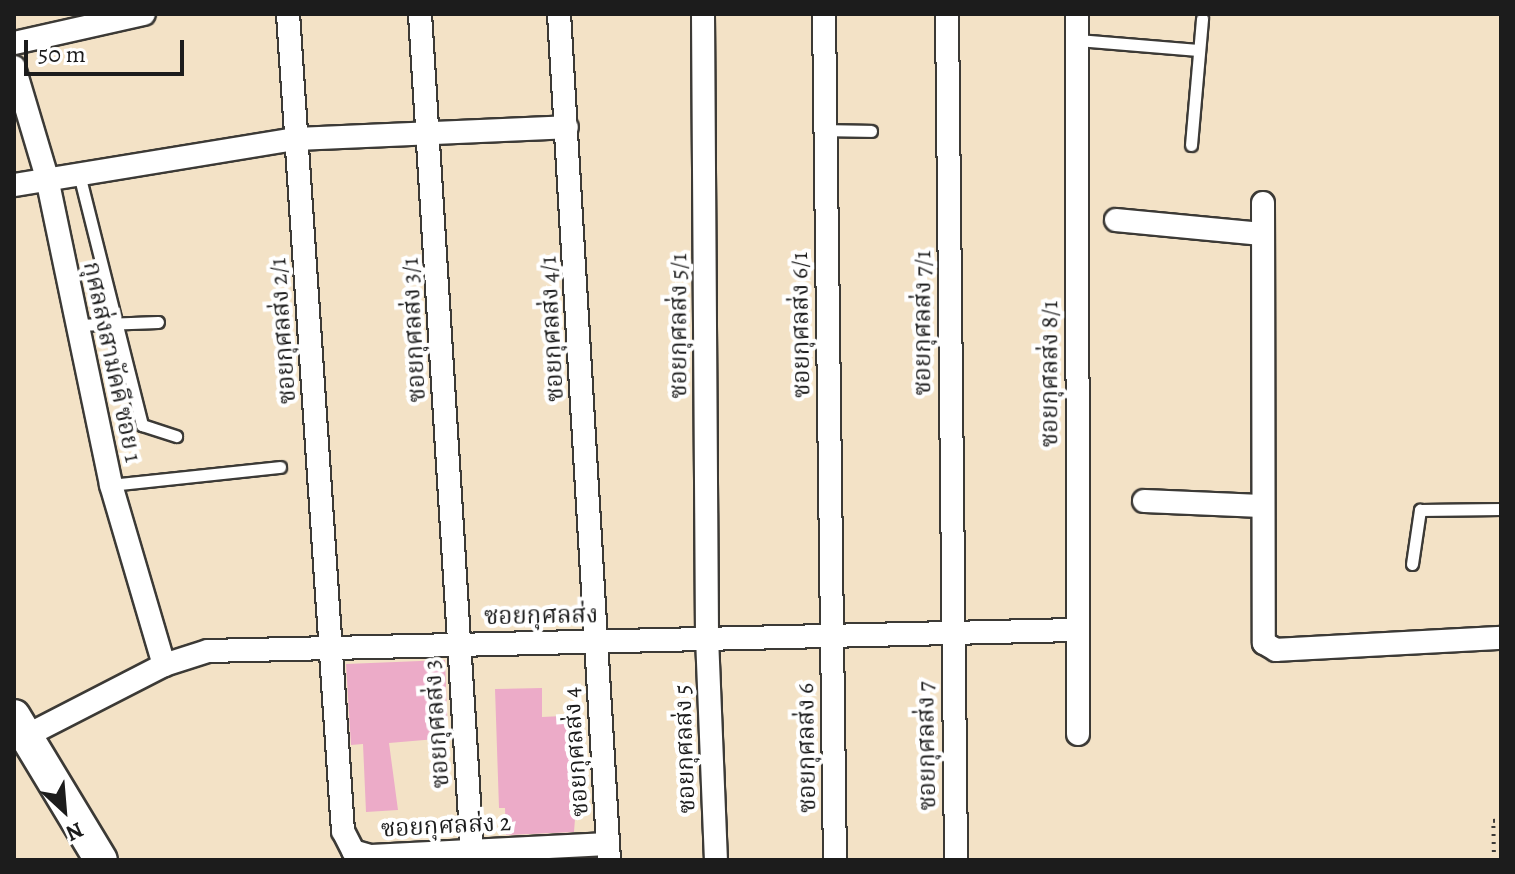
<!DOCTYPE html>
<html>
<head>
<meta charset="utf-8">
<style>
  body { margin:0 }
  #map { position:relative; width:1515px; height:874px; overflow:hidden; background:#f3e2c6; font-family:Alegreya,"Noto Serif Thai",serif }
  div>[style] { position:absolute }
  .building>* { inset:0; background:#ecabc8 }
  .path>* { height:4px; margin-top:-2px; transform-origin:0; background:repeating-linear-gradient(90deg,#3c3a36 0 2px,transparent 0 8px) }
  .roads { filter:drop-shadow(2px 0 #3c3a36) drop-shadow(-2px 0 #3c3a36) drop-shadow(0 2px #3c3a36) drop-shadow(0 -2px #3c3a36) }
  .service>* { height:11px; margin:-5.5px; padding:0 5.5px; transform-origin:5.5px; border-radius:5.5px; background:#fff }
  .minor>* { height:22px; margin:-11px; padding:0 11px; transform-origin:11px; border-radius:11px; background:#fff }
  .secondary>* { height:32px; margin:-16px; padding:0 16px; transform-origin:16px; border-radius:16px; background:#fff }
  span { translate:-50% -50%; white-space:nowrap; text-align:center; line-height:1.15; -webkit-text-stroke:8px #fff; paint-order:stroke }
  .street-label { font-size:24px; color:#1c1c1c }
  .frame { position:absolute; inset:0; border:16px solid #1c1c1c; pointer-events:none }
  .north { position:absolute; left:24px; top:770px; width:80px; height:80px; -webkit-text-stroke:6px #fff; paint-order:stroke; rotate:154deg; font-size:22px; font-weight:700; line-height:32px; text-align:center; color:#1c1c1c }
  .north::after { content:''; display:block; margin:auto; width:28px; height:36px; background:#1c1c1c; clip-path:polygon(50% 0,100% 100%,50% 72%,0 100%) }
  .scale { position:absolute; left:24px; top:40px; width:160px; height:36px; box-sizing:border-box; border:4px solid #1c1c1c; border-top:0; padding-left:10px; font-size:24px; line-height:28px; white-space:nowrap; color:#1c1c1c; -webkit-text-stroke:6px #fff; paint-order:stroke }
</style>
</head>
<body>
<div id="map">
  <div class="building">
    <i style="clip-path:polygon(445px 660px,448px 738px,389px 743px,398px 810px,366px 812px,363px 744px,351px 745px,346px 664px)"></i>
    <i style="clip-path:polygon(542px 688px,542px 717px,583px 715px,574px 832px,506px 835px,505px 808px,499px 808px,495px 689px)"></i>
  </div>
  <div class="path">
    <i style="left:1494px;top:860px;width:39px;rotate:-91deg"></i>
    <i style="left:1493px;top:821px;width:8px;rotate:-7deg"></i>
  </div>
  <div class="roads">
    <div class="service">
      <i style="left:1077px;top:40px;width:122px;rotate:4.7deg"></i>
      <i style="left:825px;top:130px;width:46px;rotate:1.2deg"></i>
      <i style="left:1191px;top:145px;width:127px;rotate:-85deg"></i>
      <i style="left:80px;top:178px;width:255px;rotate:75.9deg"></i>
      <i style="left:142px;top:425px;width:36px;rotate:18deg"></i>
      <i style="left:77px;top:325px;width:81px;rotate:-2.1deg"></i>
      <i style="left:111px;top:485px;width:170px;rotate:-6.1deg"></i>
      <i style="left:1412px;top:564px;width:55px;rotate:-81.6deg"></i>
      <i style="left:1420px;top:510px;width:81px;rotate:-0.7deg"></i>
    </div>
    <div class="minor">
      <i style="left:288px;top:14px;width:819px;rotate:86.15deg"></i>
      <i style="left:343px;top:831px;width:22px;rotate:63deg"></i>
      <i style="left:353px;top:851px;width:19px;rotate:16deg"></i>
      <i style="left:371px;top:856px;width:237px;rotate:-2.9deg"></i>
      <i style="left:420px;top:14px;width:838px;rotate:86.44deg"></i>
      <i style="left:559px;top:14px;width:847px;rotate:86.62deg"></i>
      <i style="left:703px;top:14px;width:623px;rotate:89.63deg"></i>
      <i style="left:707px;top:637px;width:223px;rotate:87.7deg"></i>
      <i style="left:824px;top:14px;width:846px;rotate:89.26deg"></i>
      <i style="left:947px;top:14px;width:846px;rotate:89.39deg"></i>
      <i style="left:1077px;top:14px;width:720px;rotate:89.92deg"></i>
      <i style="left:14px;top:43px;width:133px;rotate:-12.6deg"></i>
      <i style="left:14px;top:67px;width:116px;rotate:73.4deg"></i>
      <i style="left:47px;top:178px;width:314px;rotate:78.2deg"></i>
      <i style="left:111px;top:485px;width:188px;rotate:73.6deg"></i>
      <i style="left:14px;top:185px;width:286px;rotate:-9.3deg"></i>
      <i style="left:296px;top:139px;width:271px;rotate:-2.5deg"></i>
      <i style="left:1263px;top:203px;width:440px;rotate:89.9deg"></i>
      <i style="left:1264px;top:643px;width:14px;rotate:30deg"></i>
      <i style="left:1276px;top:650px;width:225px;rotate:-3.1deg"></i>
      <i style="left:1116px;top:220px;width:146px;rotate:5.5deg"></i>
      <i style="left:1144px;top:501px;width:118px;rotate:2.4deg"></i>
      <i style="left:26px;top:736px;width:155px;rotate:-27.2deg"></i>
      <i style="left:164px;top:665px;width:46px;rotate:-17.7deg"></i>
      <i style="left:208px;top:651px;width:867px;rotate:-1.39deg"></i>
    </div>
    <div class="secondary">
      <i style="left:14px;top:716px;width:168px;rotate:58.9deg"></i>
    </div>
  </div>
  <div class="street-label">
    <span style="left:923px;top:323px;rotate:-90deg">ซอยกุศลส่ง 7/1</span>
    <span style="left:801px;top:325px;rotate:-91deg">ซอยกุศลส่ง 6/1</span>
    <span style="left:679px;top:326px;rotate:-90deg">ซอยกุศลส่ง 5/1</span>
    <span style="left:552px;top:329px;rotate:-93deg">ซอยกุศลส่ง 4/1</span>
    <span style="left:414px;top:330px;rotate:-93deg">ซอยกุศลส่ง 3/1</span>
    <span style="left:283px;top:331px;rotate:-94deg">ซอยกุศลส่ง 2/1</span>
    <span style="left:112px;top:362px;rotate:78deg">กุศลส่งสามัคคี ซอย 1</span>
    <span style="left:1050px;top:374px;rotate:-90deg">ซอยกุศลส่ง 8/1</span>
    <span style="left:541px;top:616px;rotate:-1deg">ซอยกุศลส่ง</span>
    <span style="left:437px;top:724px;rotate:-94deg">ซอยกุศลส่ง 3</span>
    <span style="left:927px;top:746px;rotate:-91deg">ซอยกุศลส่ง 7</span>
    <span style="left:807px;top:748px;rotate:-91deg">ซอยกุศลส่ง 6</span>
    <span style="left:685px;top:749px;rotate:-92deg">ซอยกุศลส่ง 5</span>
    <span style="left:576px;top:752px;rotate:-94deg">ซอยกุศลส่ง 4</span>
    <span style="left:446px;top:826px;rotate:-3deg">ซอยกุศลส่ง 2</span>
  </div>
  <div class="frame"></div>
  <div class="north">N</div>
  <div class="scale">50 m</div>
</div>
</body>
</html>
